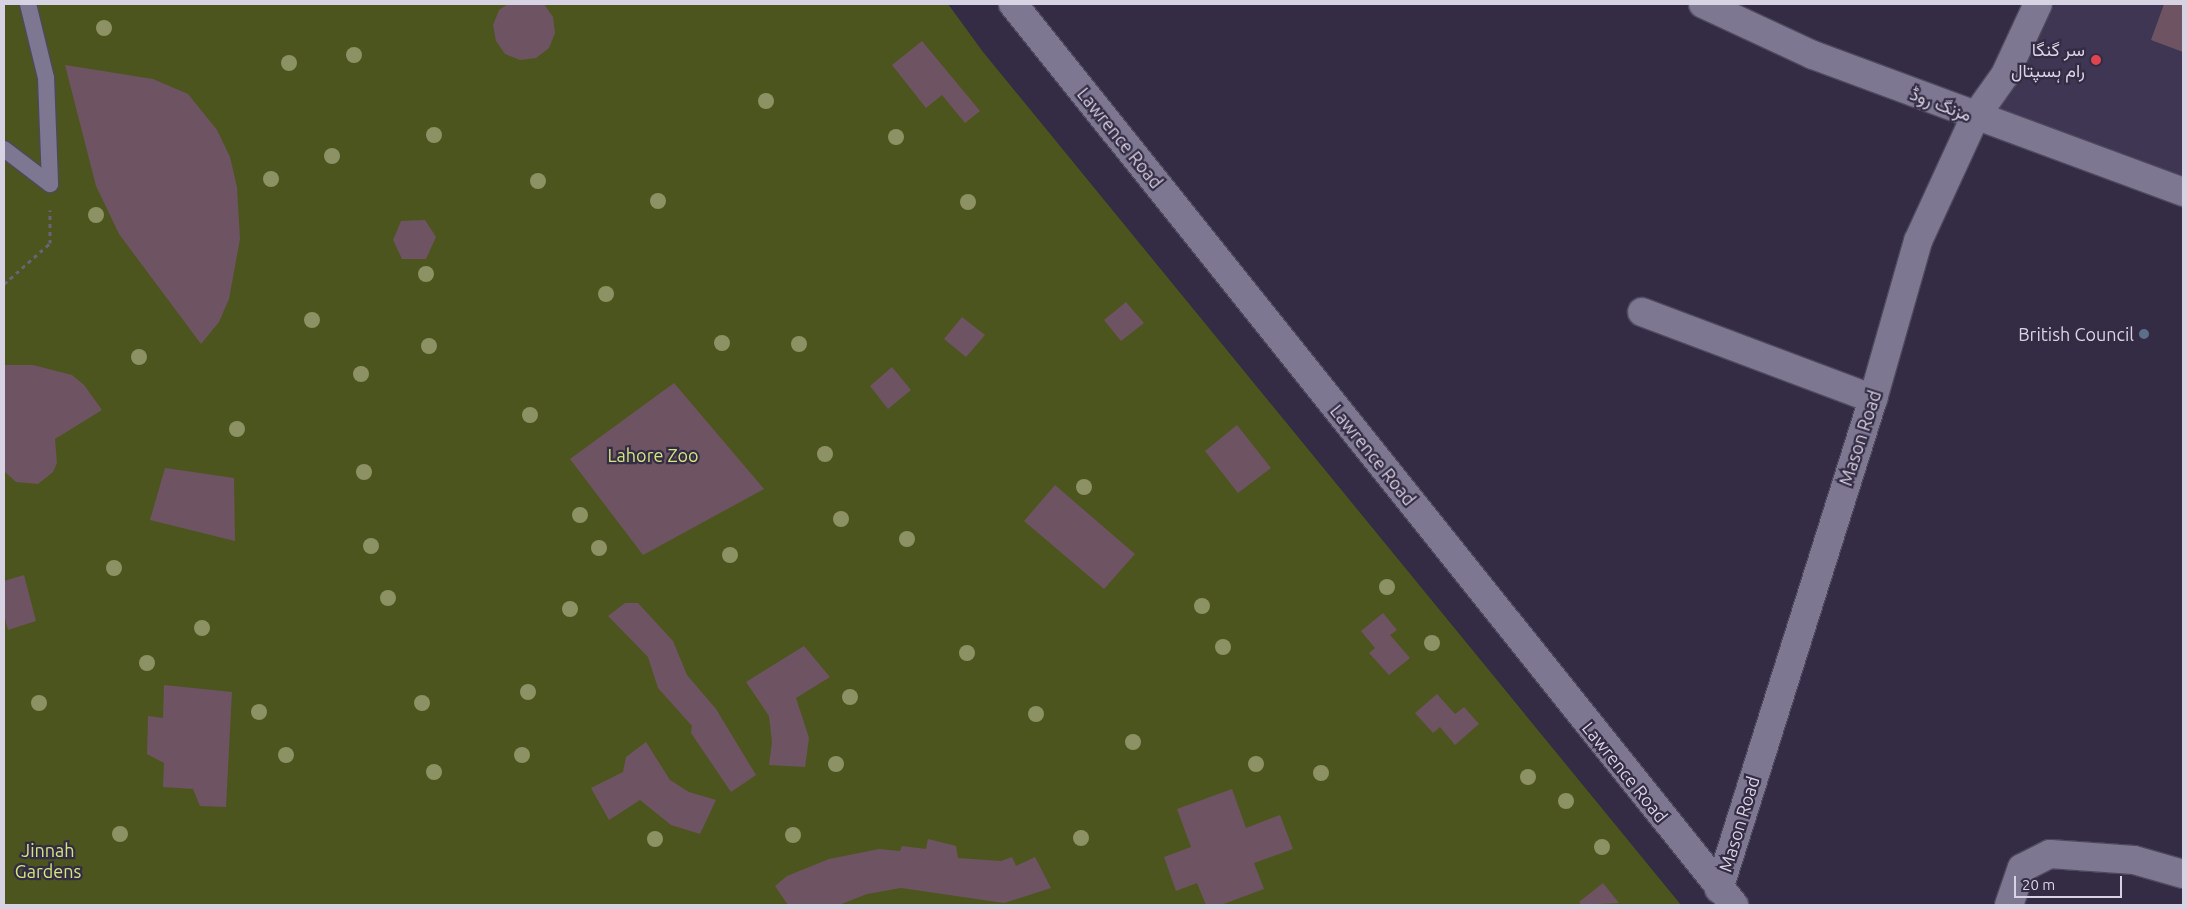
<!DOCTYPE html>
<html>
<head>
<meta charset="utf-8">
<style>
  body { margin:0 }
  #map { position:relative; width:2187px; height:909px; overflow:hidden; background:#332c44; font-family:Ubuntu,Vazirmatn,sans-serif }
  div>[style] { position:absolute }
  .built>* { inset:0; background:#3e3653 }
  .green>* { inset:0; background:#4d551e }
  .building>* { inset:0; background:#6e5362 }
  .path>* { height:3px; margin-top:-1.5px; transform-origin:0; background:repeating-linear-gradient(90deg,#696378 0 4px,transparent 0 8px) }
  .roads { filter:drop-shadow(1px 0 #50495e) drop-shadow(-1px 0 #50495e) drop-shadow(0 1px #50495e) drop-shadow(0 -1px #50495e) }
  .lane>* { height:16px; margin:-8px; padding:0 8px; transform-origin:8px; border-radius:8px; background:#7d7792 }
  .street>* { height:28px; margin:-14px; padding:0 14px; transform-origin:14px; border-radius:14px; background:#7d7792 }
  .secondary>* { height:28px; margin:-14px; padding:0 14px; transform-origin:14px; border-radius:14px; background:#7d7792 }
  .trees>* { width:16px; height:16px; margin:-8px; border-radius:50%; background:#8c9264 }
  .dots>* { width:14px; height:14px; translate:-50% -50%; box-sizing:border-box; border:2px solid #332c44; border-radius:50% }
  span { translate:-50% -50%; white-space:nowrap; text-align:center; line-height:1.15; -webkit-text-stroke:4.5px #332c44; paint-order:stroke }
  .poi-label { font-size:18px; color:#d7d3e3 }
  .right { translate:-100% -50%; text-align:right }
  .street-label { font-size:18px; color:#d7d3e3 }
  .park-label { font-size:18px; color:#d4e57e }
  .frame { position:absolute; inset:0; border:5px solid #d7d3e3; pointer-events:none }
  .scale { position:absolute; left:2014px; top:876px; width:108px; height:22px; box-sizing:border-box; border:2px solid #d7d3e3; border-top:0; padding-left:6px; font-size:15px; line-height:18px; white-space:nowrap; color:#d7d3e3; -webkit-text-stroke:4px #332c44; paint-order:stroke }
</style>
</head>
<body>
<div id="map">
  <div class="built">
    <i style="clip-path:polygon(2043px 4px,2183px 4px,2183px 192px,1975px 117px)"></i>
  </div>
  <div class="green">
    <i style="clip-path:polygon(4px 4px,948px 4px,983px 52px,1681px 905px,4px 905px)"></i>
  </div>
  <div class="building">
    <i style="clip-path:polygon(508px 4px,544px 4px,553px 17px,555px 33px,549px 48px,536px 58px,520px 60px,505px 54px,496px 41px,493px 25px,499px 10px)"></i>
    <i style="clip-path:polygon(2164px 4px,2183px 4px,2183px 52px,2151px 40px)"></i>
    <i style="clip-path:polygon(922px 41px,980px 111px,965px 123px,942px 95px,926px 108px,892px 65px)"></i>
    <i style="clip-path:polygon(65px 65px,153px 79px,188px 94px,217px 130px,230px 157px,237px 187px,240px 239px,229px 299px,219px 322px,201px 344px,119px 234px,96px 186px)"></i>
    <i style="clip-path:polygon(425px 220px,436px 237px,426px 259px,402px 259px,393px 240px,401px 221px)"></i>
    <i style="clip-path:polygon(1126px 302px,1144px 323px,1121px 341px,1104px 320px)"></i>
    <i style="clip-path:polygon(962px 317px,985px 335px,966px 357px,944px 339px)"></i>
    <i style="clip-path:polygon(4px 365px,33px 365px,72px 375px,84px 385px,102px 410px,55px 439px,57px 463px,53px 472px,38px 484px,16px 482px,4px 471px)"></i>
    <i style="clip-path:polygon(892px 367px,911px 390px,888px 409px,870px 386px)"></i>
    <i style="clip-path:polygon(674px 383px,764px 489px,643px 555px,570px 459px)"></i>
    <i style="clip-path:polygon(1237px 425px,1271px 468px,1238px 493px,1205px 451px)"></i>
    <i style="clip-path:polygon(165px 468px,234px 478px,235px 541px,150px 520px)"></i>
    <i style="clip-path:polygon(1055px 485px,1135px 554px,1104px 589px,1024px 521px)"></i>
    <i style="clip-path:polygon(24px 575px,36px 621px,8px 630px,4px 614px,4px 581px)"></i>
    <i style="clip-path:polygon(625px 603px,638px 603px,673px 641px,687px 675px,716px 709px,756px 775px,731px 792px,691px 733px,692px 726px,658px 688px,648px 657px,608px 616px)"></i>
    <i style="clip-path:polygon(1383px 613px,1397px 630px,1390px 635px,1410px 658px,1389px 675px,1369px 653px,1375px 648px,1361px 631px)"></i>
    <i style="clip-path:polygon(804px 646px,830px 677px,796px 698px,809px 738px,805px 767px,769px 765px,772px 742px,769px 716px,746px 682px)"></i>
    <i style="clip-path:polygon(164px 685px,232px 692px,226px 807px,200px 806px,193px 789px,163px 787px,164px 763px,147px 754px,148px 716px,163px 718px)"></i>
    <i style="clip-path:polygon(1437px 694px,1455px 714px,1464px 707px,1479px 724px,1455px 745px,1440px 727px,1433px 733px,1415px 713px)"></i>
    <i style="clip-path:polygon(646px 742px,670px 780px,689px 792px,716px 800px,700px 834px,671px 825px,640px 800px,609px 820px,591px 788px,623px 772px,626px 757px)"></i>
    <i style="clip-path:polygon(1232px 789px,1246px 828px,1280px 815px,1293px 849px,1254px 863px,1264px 889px,1221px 905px,1206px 905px,1197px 883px,1176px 891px,1164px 857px,1191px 847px,1177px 809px)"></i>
    <i style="clip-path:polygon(928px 839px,956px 846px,958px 858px,1001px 861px,1012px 857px,1016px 866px,1035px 857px,1051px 888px,1004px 903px,901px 888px,867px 894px,839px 905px,788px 905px,775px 886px,787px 876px,829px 859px,879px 849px,900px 851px,902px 846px,926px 849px)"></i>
    <i style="clip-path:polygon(1603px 883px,1619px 903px,1581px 905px,1579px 902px)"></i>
  </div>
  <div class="path">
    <i style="left:4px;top:284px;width:62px;rotate:-41.7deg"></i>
    <i style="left:50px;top:243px;width:33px;rotate:-90deg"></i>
  </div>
  <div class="roads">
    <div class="lane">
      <i style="left:28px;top:4px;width:76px;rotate:76.3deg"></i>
      <i style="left:46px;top:78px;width:106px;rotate:87.8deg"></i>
      <i style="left:4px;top:149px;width:58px;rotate:37.3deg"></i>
    </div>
    <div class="street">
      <i style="left:1642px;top:312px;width:247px;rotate:20.6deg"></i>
      <i style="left:2009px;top:905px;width:39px;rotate:-71deg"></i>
      <i style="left:2022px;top:868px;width:31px;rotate:-27deg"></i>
      <i style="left:2050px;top:854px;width:84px;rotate:4.1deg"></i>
      <i style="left:2134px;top:860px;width:51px;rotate:15.9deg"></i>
    </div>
    <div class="secondary">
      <i style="left:1013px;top:4px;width:1154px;rotate:51.33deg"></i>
      <i style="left:1703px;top:4px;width:121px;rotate:24.9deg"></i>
      <i style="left:1813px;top:55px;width:395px;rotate:20.3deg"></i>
      <i style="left:1719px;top:889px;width:514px;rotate:-72.55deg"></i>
      <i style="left:1873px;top:399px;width:164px;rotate:-74.1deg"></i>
      <i style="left:1918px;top:241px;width:136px;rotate:-65.3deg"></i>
      <i style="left:1975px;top:117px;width:52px;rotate:-54.5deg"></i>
      <i style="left:2005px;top:75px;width:78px;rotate:-65.1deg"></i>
    </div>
  </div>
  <div class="trees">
    <i style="left:104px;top:28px"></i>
    <i style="left:354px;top:55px"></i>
    <i style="left:289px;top:63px"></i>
    <i style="left:766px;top:101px"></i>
    <i style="left:434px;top:135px"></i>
    <i style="left:896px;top:137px"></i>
    <i style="left:332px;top:156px"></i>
    <i style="left:271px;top:179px"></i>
    <i style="left:538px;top:181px"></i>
    <i style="left:658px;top:201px"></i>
    <i style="left:968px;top:202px"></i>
    <i style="left:96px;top:215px"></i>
    <i style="left:426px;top:274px"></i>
    <i style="left:606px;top:294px"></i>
    <i style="left:312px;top:320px"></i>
    <i style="left:722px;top:343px"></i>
    <i style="left:799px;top:344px"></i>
    <i style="left:429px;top:346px"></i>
    <i style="left:139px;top:357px"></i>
    <i style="left:361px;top:374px"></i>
    <i style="left:530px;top:415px"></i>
    <i style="left:237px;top:429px"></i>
    <i style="left:825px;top:454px"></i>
    <i style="left:364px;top:472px"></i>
    <i style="left:1084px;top:487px"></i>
    <i style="left:580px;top:515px"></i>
    <i style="left:841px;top:519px"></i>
    <i style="left:907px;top:539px"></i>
    <i style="left:371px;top:546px"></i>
    <i style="left:599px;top:548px"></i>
    <i style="left:730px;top:555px"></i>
    <i style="left:114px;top:568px"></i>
    <i style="left:1387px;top:587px"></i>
    <i style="left:388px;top:598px"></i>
    <i style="left:1202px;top:606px"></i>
    <i style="left:570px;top:609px"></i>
    <i style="left:202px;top:628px"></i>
    <i style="left:1432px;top:643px"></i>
    <i style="left:1223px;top:647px"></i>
    <i style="left:967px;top:653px"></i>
    <i style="left:147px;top:663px"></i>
    <i style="left:528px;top:692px"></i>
    <i style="left:850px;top:697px"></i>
    <i style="left:39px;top:703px"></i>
    <i style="left:422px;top:703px"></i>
    <i style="left:259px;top:712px"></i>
    <i style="left:1036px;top:714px"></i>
    <i style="left:1133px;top:742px"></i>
    <i style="left:286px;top:755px"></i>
    <i style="left:522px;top:755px"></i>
    <i style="left:836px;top:764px"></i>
    <i style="left:1256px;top:764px"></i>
    <i style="left:434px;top:772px"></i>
    <i style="left:1321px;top:773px"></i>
    <i style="left:1528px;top:777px"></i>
    <i style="left:1566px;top:801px"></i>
    <i style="left:120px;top:834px"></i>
    <i style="left:793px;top:835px"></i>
    <i style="left:1081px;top:838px"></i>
    <i style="left:655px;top:839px"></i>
    <i style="left:1602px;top:847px"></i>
  </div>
  <div class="dots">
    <i style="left:2096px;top:60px;background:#e0444e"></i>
    <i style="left:2144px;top:334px;background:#5c6f8a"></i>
  </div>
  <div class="poi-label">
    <span class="right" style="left:2085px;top:60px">سر گنگا<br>رام ہسپتال</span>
    <span class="right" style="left:2134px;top:334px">British Council</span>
  </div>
  <div class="street-label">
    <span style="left:1941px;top:104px;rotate:21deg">مزنگ روڈ</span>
    <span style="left:1120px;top:138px;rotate:51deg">Lawrence Road</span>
    <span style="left:1860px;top:438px;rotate:-72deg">Mason Road</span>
    <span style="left:1373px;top:455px;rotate:51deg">Lawrence Road</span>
    <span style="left:1625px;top:772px;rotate:51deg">Lawrence Road</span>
    <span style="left:1739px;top:824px;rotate:-73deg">Mason Road</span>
  </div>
  <div class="park-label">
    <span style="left:653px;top:455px">Lahore Zoo</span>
    <span style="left:48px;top:861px">Jinnah<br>Gardens</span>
  </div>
  <div class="frame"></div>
  <div class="scale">20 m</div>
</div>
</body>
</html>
